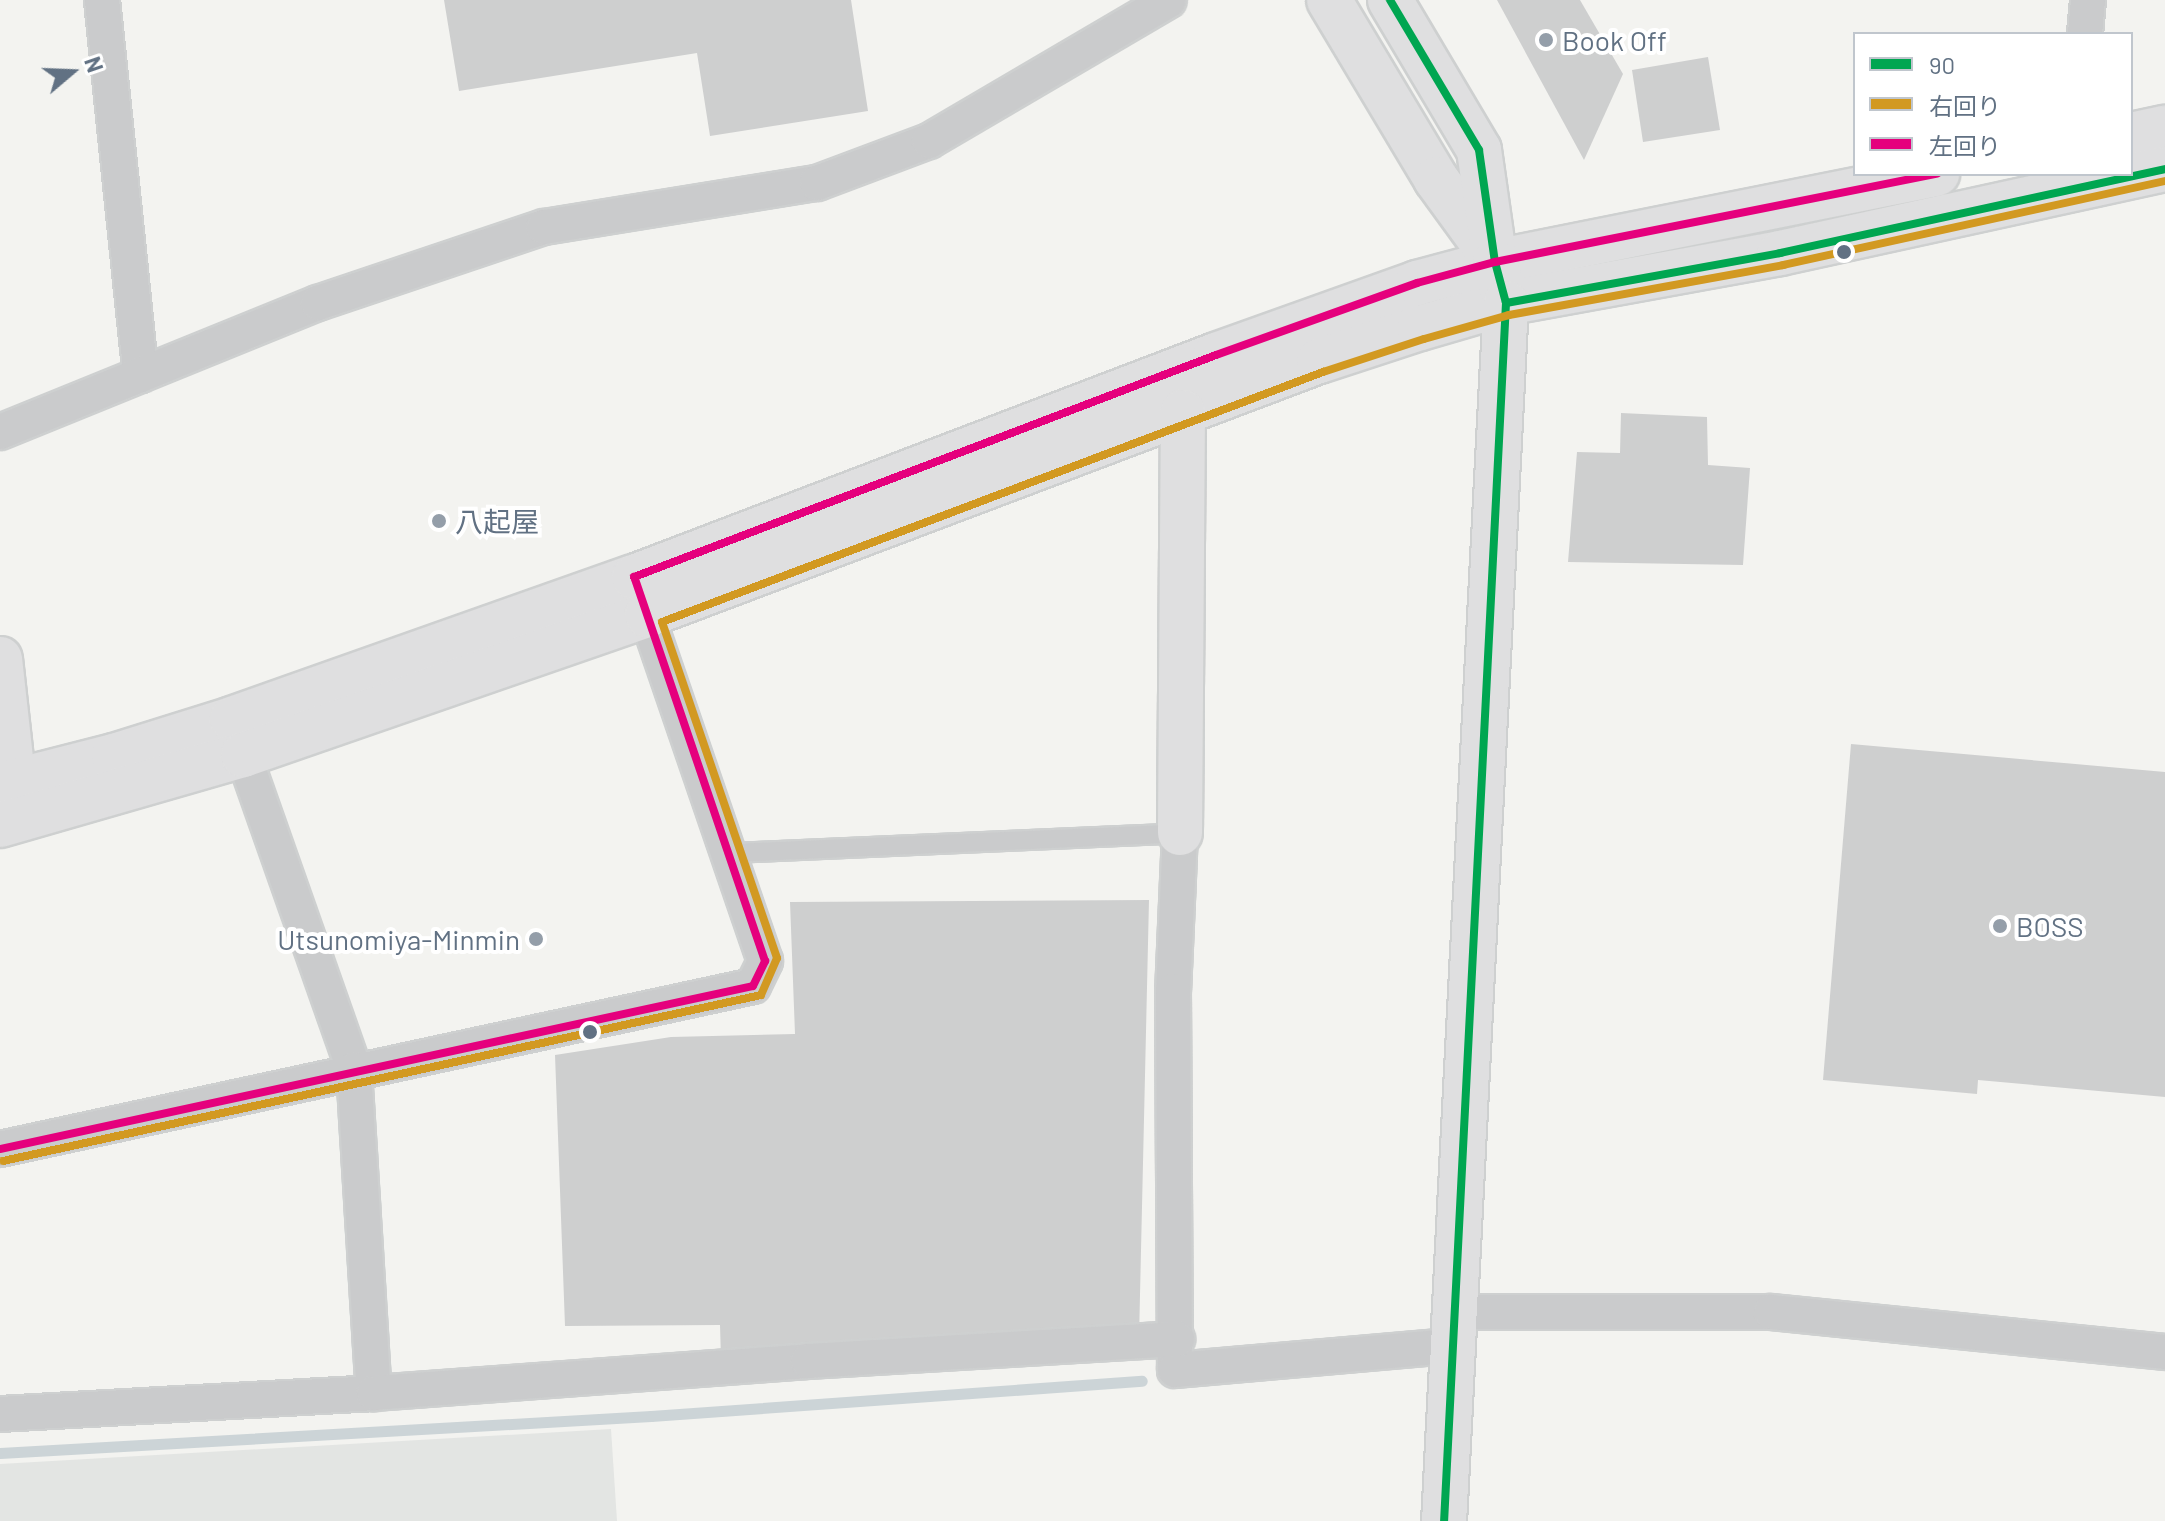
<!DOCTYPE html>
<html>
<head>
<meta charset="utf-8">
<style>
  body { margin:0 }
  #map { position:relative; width:2165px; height:1521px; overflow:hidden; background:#f3f3f0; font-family:Barlow,"Noto Sans JP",sans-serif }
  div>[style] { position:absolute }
  .built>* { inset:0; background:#e3e5e3 }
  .stream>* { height:11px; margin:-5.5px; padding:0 5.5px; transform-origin:5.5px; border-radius:5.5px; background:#ccd4d7 }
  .building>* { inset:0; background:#cecfcf }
  .roads { filter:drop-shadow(2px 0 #ced0d0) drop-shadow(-2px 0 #ced0d0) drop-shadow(0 2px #ced0d0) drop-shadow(0 -2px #ced0d0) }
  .lane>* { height:18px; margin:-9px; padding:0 9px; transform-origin:9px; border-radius:9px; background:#cacbcc }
  .street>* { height:34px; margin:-17px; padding:0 17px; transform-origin:17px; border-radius:17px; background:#cacbcc }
  .secondary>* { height:44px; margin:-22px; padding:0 22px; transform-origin:22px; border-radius:22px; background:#dfdfe0 }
  .primary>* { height:44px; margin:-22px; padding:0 22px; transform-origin:22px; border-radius:22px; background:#dfdfe0 }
  .bus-1>* { height:8px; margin:-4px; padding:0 4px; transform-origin:4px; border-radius:4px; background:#00a651 }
  .bus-2>* { height:8px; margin:-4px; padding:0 4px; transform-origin:4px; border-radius:4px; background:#d29921 }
  .bus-3>* { height:8px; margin:-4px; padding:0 4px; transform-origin:4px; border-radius:4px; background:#e5007d }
  .dots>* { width:22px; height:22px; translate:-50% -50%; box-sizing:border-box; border:4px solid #fff; border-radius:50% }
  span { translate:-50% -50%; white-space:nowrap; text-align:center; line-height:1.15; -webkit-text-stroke:8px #fff; paint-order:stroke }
  .poi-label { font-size:28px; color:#617183 }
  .left { translate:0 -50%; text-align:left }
  .right { translate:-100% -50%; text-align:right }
  .legend { position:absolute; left:1853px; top:32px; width:280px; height:144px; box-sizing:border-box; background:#fff; border:2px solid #c0c6cd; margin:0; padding:10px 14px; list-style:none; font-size:24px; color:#617183 }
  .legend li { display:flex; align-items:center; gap:16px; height:40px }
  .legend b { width:40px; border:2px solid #c0c6cd }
  .north { position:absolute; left:32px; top:32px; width:80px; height:80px; -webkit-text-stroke:6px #fff; paint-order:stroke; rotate:71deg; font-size:22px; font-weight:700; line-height:32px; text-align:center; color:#617183 }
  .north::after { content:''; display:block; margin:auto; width:28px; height:36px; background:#617183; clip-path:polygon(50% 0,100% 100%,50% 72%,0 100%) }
</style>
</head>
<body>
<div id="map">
  <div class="built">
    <i style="clip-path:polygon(611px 1429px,617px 1521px,0 1521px,0 1464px)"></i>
  </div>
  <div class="stream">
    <i style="left:0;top:1453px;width:652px;rotate:-3.25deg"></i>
    <i style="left:651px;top:1416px;width:492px;rotate:-4.1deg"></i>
  </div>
  <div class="building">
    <i style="clip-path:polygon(444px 0,851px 0,868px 111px,710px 136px,697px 53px,459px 91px)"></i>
    <i style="clip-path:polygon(1497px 0,1580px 0,1623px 74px,1584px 160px)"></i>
    <i style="clip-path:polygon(1708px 57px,1720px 130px,1643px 142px,1632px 70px)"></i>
    <i style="clip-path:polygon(1621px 413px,1707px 417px,1708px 465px,1750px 468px,1743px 565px,1568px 562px,1577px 452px,1620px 453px)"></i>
    <i style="clip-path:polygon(1851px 744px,2165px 772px,2165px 1097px,1978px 1080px,1977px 1094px,1823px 1080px)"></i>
    <i style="clip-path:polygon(1149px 900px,1139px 1339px,721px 1359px,720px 1325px,565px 1326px,555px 1055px,671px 1037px,795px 1034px,790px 902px)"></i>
  </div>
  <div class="roads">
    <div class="lane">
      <i style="left:730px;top:853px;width:450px;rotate:-2.5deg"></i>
    </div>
    <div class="street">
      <i style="left:102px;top:0;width:377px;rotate:84.1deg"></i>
      <i style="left:2085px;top:34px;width:34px;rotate:-85deg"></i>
      <i style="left:0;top:432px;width:343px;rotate:-22.1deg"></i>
      <i style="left:318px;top:303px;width:238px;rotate:-18.6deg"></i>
      <i style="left:544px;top:227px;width:277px;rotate:-9.2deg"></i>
      <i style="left:817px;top:183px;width:120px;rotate:-20.6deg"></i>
      <i style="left:929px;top:141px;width:278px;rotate:-30.4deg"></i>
      <i style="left:236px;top:734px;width:356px;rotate:70.6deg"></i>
      <i style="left:354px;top:1070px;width:324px;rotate:86.5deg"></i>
      <i style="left:1180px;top:833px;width:158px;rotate:92.5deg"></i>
      <i style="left:1173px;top:991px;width:379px;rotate:89.7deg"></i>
      <i style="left:1175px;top:1370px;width:277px;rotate:-5deg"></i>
      <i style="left:0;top:1149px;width:770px;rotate:-12.21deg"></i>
      <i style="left:753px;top:986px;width:28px;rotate:-64deg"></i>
      <i style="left:765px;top:961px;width:389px;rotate:-108.9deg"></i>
      <i style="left:1452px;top:1312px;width:319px"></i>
      <i style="left:1771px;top:1312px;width:396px;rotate:5.8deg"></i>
      <i style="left:0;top:1414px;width:375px;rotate:-3.2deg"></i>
      <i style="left:374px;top:1393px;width:435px;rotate:-4.2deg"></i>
      <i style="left:808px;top:1361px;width:370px;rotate:-3.4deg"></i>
    </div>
    <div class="secondary">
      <i style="left:2131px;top:135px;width:35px;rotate:-12deg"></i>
      <i style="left:0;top:659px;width:154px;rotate:83.7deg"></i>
      <i style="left:0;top:785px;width:118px;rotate:-14.3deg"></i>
      <i style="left:114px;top:756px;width:124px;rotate:-17.4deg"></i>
      <i style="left:232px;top:719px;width:426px;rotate:-19.5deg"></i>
      <i style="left:634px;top:577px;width:623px;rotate:-20.88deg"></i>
      <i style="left:1216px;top:355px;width:214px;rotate:-19.7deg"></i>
      <i style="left:1417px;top:283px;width:81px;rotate:-15.1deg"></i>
      <i style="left:1495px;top:262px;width:451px;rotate:-11.3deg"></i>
      <i style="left:0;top:825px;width:253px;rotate:-16.1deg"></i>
      <i style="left:243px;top:755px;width:428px;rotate:-19.1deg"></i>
      <i style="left:647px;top:615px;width:718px;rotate:-20.71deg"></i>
      <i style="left:1319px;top:361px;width:106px;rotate:-18.1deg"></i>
      <i style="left:1420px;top:328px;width:90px;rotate:-16.2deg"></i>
      <i style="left:1506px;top:303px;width:279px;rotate:-10.3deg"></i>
      <i style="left:1780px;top:253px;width:394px;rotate:-12.3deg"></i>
      <i style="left:1180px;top:833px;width:421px;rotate:-89.6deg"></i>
    </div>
    <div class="primary">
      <i style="left:1329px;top:0;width:209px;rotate:59.1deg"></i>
      <i style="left:1436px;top:179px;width:95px;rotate:54deg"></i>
      <i style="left:1390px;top:0;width:174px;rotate:59.3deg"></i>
      <i style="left:1479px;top:150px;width:113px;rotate:81.9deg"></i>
      <i style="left:1495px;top:262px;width:42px;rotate:75deg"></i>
      <i style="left:1506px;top:303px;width:1220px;rotate:92.91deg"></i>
    </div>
  </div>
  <div class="bus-1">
    <i style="left:1390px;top:0;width:174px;rotate:59.3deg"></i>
    <i style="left:1479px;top:150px;width:113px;rotate:81.9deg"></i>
    <i style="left:1495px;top:262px;width:42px;rotate:75deg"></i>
    <i style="left:1506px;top:303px;width:1220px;rotate:92.91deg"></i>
    <i style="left:1506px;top:303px;width:279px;rotate:-10.3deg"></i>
    <i style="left:1780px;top:253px;width:394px;rotate:-12.3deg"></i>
  </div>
  <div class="bus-2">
    <i style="left:3px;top:1161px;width:776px;rotate:-12.35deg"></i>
    <i style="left:761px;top:995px;width:40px;rotate:-66.6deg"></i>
    <i style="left:777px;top:958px;width:355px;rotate:-108.9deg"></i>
    <i style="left:662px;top:622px;width:707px;rotate:-20.72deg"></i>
    <i style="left:1323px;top:372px;width:106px;rotate:-18.1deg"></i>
    <i style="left:1424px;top:339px;width:88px;rotate:-15.8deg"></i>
    <i style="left:1509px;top:315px;width:279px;rotate:-10.3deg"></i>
    <i style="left:1783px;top:265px;width:391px;rotate:-12.4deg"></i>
  </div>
  <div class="bus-3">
    <i style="left:0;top:1149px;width:770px;rotate:-12.21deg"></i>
    <i style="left:753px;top:986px;width:28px;rotate:-64deg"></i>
    <i style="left:765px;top:961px;width:406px;rotate:-108.8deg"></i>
    <i style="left:634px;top:577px;width:623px;rotate:-20.88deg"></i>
    <i style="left:1216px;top:355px;width:214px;rotate:-19.7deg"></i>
    <i style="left:1417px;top:283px;width:81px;rotate:-15.1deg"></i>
    <i style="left:1495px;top:262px;width:451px;rotate:-11.3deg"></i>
  </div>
  <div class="dots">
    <i style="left:1546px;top:40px;background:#949ea9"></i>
    <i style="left:1844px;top:252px;background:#617183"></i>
    <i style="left:439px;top:521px;background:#949ea9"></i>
    <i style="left:2000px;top:926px;background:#949ea9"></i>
    <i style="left:536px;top:939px;background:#949ea9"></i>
    <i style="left:590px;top:1032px;background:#617183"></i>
  </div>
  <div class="poi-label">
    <span class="left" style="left:1562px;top:40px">Book Off</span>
    <span class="left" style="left:455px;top:521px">八起屋</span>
    <span class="left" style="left:2016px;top:926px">BOSS</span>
    <span class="right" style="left:520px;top:939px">Utsunomiya-Minmin</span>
  </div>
  <ul class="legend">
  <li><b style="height:10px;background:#00a651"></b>90</li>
  <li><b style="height:10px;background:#d29921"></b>右回り</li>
  <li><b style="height:10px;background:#e5007d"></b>左回り</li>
  </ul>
  <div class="north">N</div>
</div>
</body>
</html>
